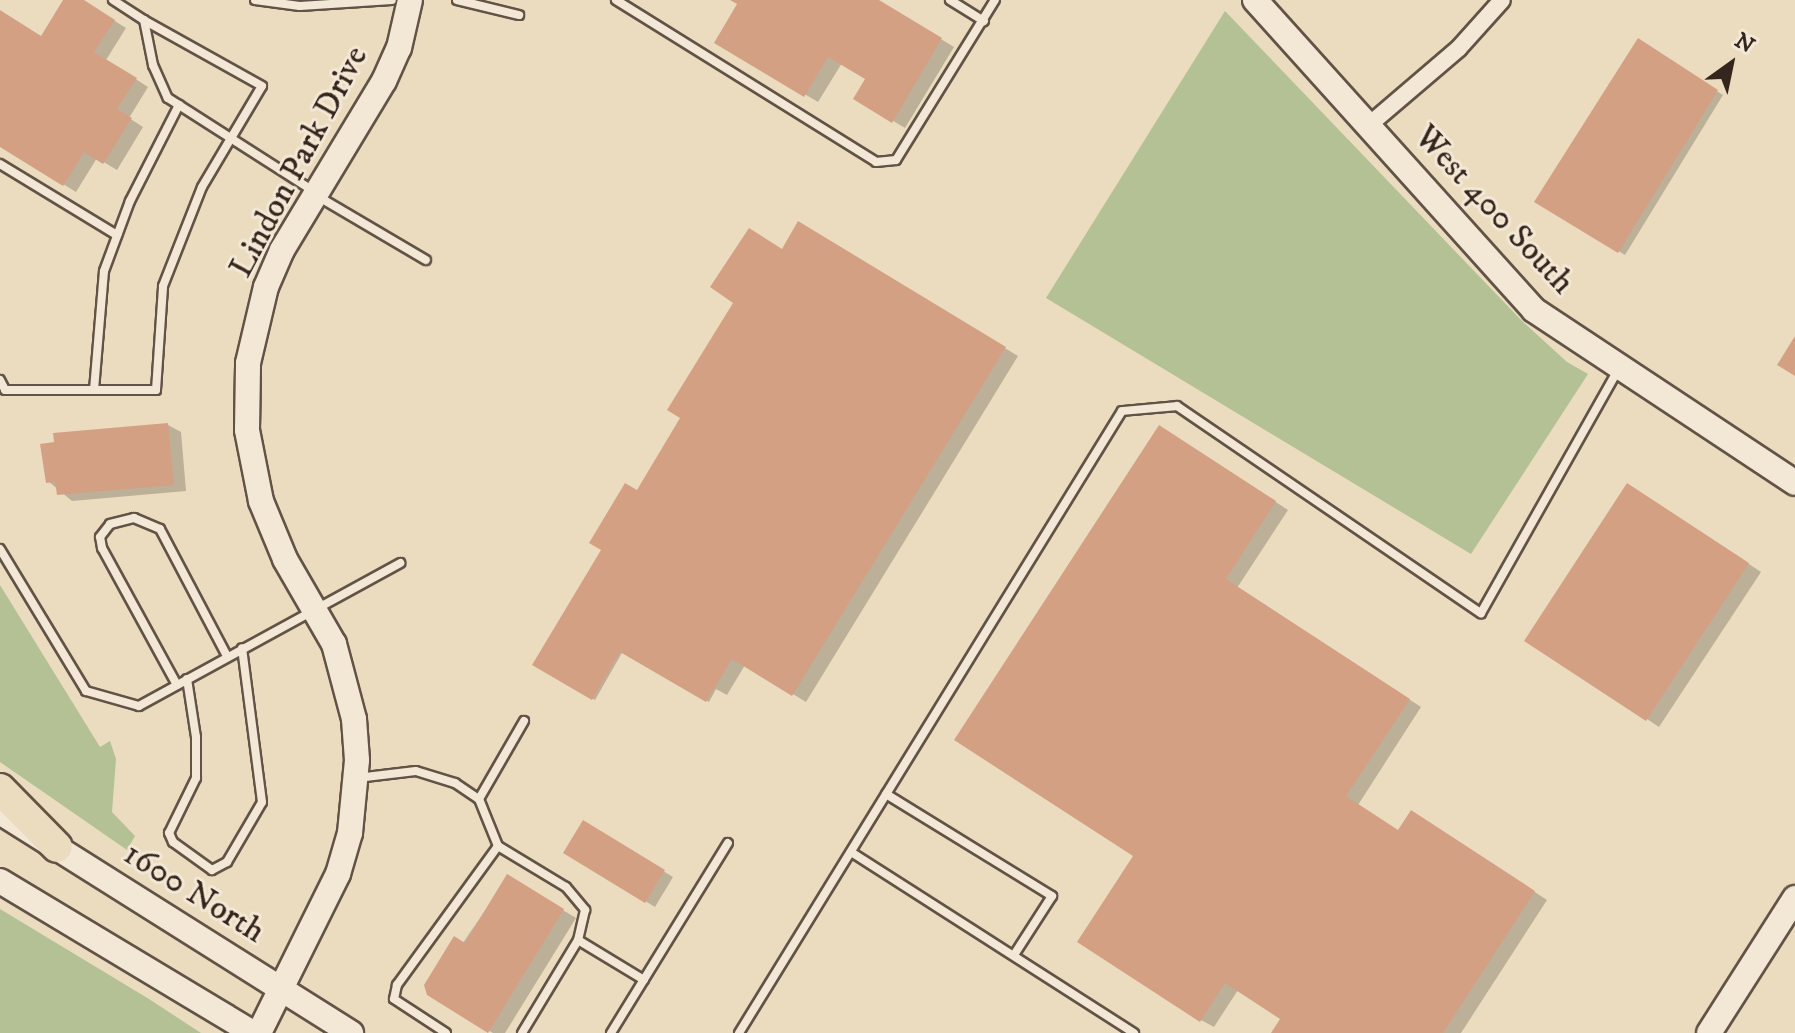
<!DOCTYPE html>
<html>
<head>
<meta charset="utf-8">
<style>
  body { margin:0 }
  #map { position:relative; width:1795px; height:1033px; overflow:hidden; background:#ebdcbf; font-family:"IM FELL DW Pica",serif }
  div>[style] { position:absolute }
  .green>* { inset:0; background:#b3c195 }
  .shadow>* { inset:0; background:#0003 }
  .building>* { inset:0; background:#d4a083 }
  .roads { filter:drop-shadow(2px 0 #625346) drop-shadow(-2px 0 #625346) drop-shadow(0 2px #625346) drop-shadow(0 -2px #625346) }
  .lane>* { height:8px; margin:-4px; padding:0 4px; transform-origin:4px; border-radius:4px; background:#f2e8d5 }
  .street>* { height:16px; margin:-8px; padding:0 8px; transform-origin:8px; border-radius:8px; background:#f2e8d5 }
  .secondary>* { height:24px; margin:-12px; padding:0 12px; transform-origin:12px; border-radius:12px; background:#f2e8d5 }
  .highway>* { height:30px; margin:-15px; padding:0 15px; transform-origin:15px; border-radius:15px; background:#ebdcbf }
  span { translate:-50% -50%; white-space:nowrap; text-align:center; line-height:1.15; -webkit-text-stroke:6px #f2e8d5; paint-order:stroke }
  .street-label { font-size:34px; color:#34251d }
  .north { position:absolute; left:1691px; top:24px; width:80px; height:80px; -webkit-text-stroke:6px #f2e8d5; paint-order:stroke; rotate:33deg; font-size:22px; font-weight:700; line-height:32px; text-align:center; color:#34251d }
  .north::after { content:''; display:block; margin:auto; width:28px; height:36px; background:#34251d; clip-path:polygon(50% 0,100% 100%,50% 72%,0 100%) }
</style>
</head>
<body>
<div id="map">
  <div class="green">
    <i style="clip-path:polygon(1225px 11px,1522px 321px,1567px 362px,1588px 374px,1471px 554px,1046px 298px)"></i>
    <i style="clip-path:polygon(0 585px,100px 747px,110px 741px,116px 759px,112px 812px,135px 836px,127px 850px,0 762px)"></i>
    <i style="clip-path:polygon(0 909px,149px 999px,201px 1033px,0 1033px)"></i>
  </div>
  <div class="shadow">
    <i style="clip-path:polygon(66px 0,81px 0,126px 28px,106px 60px,148px 87px,129px 118px,143px 127px,117px 170px,97px 158px,76px 192px,0 145px,0 11px,42px 38px)"></i>
    <i style="clip-path:polygon(734px 0,876px 0,954px 47px,905px 128px,855px 98px,867px 78px,842px 63px,818px 102px,717px 42px,740px 4px)"></i>
    <i style="clip-path:polygon(1638px 41px,1723px 95px,1625px 255px,1537px 201px)"></i>
    <i style="clip-path:polygon(799px 224px,1018px 356px,806px 702px,745px 665px,727px 695px,716px 689px,709px 702px,623px 651px,595px 700px,535px 664px)"></i>
    <i style="clip-path:polygon(168px 425px,181px 432px,186px 491px,72px 501px,48px 481px)"></i>
    <i style="clip-path:polygon(1173px 435px,1288px 510px,1237px 588px,1421px 707px,1358px 805px,1399px 832px,1424px 820px,1547px 900px,1461px 1033px,1274px 1033px,1283px 1019px,1238px 990px,1214px 1027px,1201px 1020px,1136px 855px)"></i>
    <i style="clip-path:polygon(1641px 493px,1761px 572px,1659px 727px,1647px 719px)"></i>
    <i style="clip-path:polygon(583px 823px,673px 877px,655px 907px,566px 853px)"></i>
    <i style="clip-path:polygon(508px 877px,576px 918px,505px 1033px,493px 1033px,428px 994px)"></i>
  </div>
  <div class="building">
    <i style="clip-path:polygon(63px 0,84px 0,115px 20px,94px 52px,137px 78px,117px 109px,132px 118px,103px 164px,84px 152px,63px 186px,0 147px,0 10px,41px 36px)"></i>
    <i style="clip-path:polygon(730px 0,879px 0,942px 38px,892px 123px,853px 99px,865px 79px,828px 57px,804px 97px,714px 43px,737px 4px)"></i>
    <i style="clip-path:polygon(1638px 38px,1718px 90px,1618px 253px,1534px 202px)"></i>
    <i style="clip-path:polygon(798px 221px,1006px 347px,792px 696px,732px 659px,706px 702px,620px 652px,592px 700px,532px 665px,601px 550px,589px 543px,625px 483px,637px 490px,680px 418px,667px 410px,733px 303px,710px 287px,749px 228px,782px 249px)"></i>
    <i style="clip-path:polygon(1795px 336px,1795px 376px,1777px 365px)"></i>
    <i style="clip-path:polygon(168px 423px,174px 485px,57px 495px,55px 482px,46px 483px,40px 444px,54px 442px,53px 433px)"></i>
    <i style="clip-path:polygon(1159px 425px,1276px 501px,1226px 579px,1410px 699px,1346px 796px,1398px 830px,1411px 810px,1535px 891px,1443px 1033px,1271px 1033px,1280px 1019px,1225px 983px,1200px 1022px,1077px 942px,1133px 856px,954px 740px)"></i>
    <i style="clip-path:polygon(1627px 483px,1749px 563px,1646px 721px,1524px 641px)"></i>
    <i style="clip-path:polygon(583px 820px,665px 870px,645px 903px,563px 853px)"></i>
    <i style="clip-path:polygon(507px 874px,564px 909px,488px 1033px,427px 995px,424px 985px,454px 936px,465px 943px)"></i>
  </div>
  <div class="roads">
    <div class="lane">
      <i style="left:113px;top:0;width:37px;rotate:33deg"></i>
      <i style="left:144px;top:20px;width:46px;rotate:78.7deg"></i>
      <i style="left:153px;top:65px;width:36px;rotate:66deg"></i>
      <i style="left:168px;top:98px;width:174px;rotate:32.6deg"></i>
      <i style="left:255px;top:0;width:45px;rotate:7.6deg"></i>
      <i style="left:300px;top:6px;width:92px;rotate:-3.7deg"></i>
      <i style="left:457px;top:0;width:64px;rotate:13.6deg"></i>
      <i style="left:616px;top:0;width:306px;rotate:31.9deg"></i>
      <i style="left:876px;top:162px;width:20px;rotate:-6deg"></i>
      <i style="left:896px;top:160px;width:188px;rotate:-58.3deg"></i>
      <i style="left:950px;top:0;width:40px;rotate:32deg"></i>
      <i style="left:0;top:164px;width:137px;rotate:31.3deg"></i>
      <i style="left:319px;top:197px;width:124px;rotate:30.5deg"></i>
      <i style="left:0;top:380px;width:11px;rotate:63deg"></i>
      <i style="left:5px;top:390px;width:151px"></i>
      <i style="left:156px;top:390px;width:104px;rotate:-86.1deg"></i>
      <i style="left:163px;top:286px;width:106px;rotate:-68.5deg"></i>
      <i style="left:202px;top:187px;width:117px;rotate:-59.3deg"></i>
      <i style="left:262px;top:86px;width:135px;rotate:-150.8deg"></i>
      <i style="left:94px;top:390px;width:119px;rotate:-85.2deg"></i>
      <i style="left:104px;top:271px;width:75px;rotate:-69.6deg"></i>
      <i style="left:130px;top:201px;width:108px;rotate:-63deg"></i>
      <i style="left:0;top:549px;width:166px;rotate:58.8deg"></i>
      <i style="left:86px;top:691px;width:55px;rotate:15.8deg"></i>
      <i style="left:139px;top:706px;width:298px;rotate:-28.7deg"></i>
      <i style="left:187px;top:679px;width:59px;rotate:81.2deg"></i>
      <i style="left:196px;top:737px;width:41px;rotate:90deg"></i>
      <i style="left:196px;top:778px;width:61px;rotate:116.1deg"></i>
      <i style="left:169px;top:833px;width:10px;rotate:66deg"></i>
      <i style="left:173px;top:842px;width:48px;rotate:35.7deg"></i>
      <i style="left:212px;top:870px;width:17px;rotate:-28deg"></i>
      <i style="left:227px;top:862px;width:69px;rotate:-59.7deg"></i>
      <i style="left:262px;top:802px;width:155px;rotate:-97.4deg"></i>
      <i style="left:177px;top:685px;width:156px;rotate:-118.7deg"></i>
      <i style="left:102px;top:548px;width:11px;rotate:-100deg"></i>
      <i style="left:100px;top:537px;width:16px;rotate:-52deg"></i>
      <i style="left:110px;top:524px;width:25px;rotate:-14deg"></i>
      <i style="left:134px;top:518px;width:28px;rotate:23deg"></i>
      <i style="left:160px;top:529px;width:144px;rotate:62.2deg"></i>
      <i style="left:357px;top:778px;width:59px;rotate:-6.8deg"></i>
      <i style="left:416px;top:771px;width:41px;rotate:17.1deg"></i>
      <i style="left:455px;top:783px;width:29px;rotate:34deg"></i>
      <i style="left:479px;top:799px;width:51px;rotate:68deg"></i>
      <i style="left:498px;top:846px;width:172px;rotate:126deg"></i>
      <i style="left:397px;top:985px;width:14px;rotate:102deg"></i>
      <i style="left:394px;top:999px;width:62px;rotate:33.2deg"></i>
      <i style="left:886px;top:794px;width:195px;rotate:31.6deg"></i>
      <i style="left:1052px;top:896px;width:70px;rotate:122.8deg"></i>
      <i style="left:479px;top:799px;width:90px;rotate:-60deg"></i>
      <i style="left:498px;top:846px;width:79px;rotate:31.1deg"></i>
      <i style="left:566px;top:887px;width:30px;rotate:50deg"></i>
      <i style="left:585px;top:910px;width:31px;rotate:103deg"></i>
      <i style="left:851px;top:852px;width:336px;rotate:32.6deg"></i>
      <i style="left:522px;top:1033px;width:109px;rotate:-58.9deg"></i>
      <i style="left:578px;top:940px;width:77px;rotate:31.2deg"></i>
      <i style="left:611px;top:1033px;width:223px;rotate:-58.4deg"></i>
      <i style="left:739px;top:1033px;width:730px;rotate:-58.38deg"></i>
      <i style="left:1122px;top:411px;width:55px;rotate:-5.2deg"></i>
      <i style="left:1177px;top:406px;width:368px;rotate:34.3deg"></i>
      <i style="left:1481px;top:613px;width:281px;rotate:-60.6deg"></i>
    </div>
    <div class="street">
      <i style="left:1369px;top:125px;width:118px;rotate:-40.5deg"></i>
      <i style="left:1459px;top:48px;width:64px;rotate:-48.1deg"></i>
    </div>
    <div class="secondary">
      <i style="left:1255px;top:0;width:417px;rotate:48deg"></i>
      <i style="left:1534px;top:310px;width:313px;rotate:33.5deg"></i>
      <i style="left:0;top:812px;width:415px;rotate:32.2deg"></i>
      <i style="left:0;top:881px;width:295px;rotate:31deg"></i>
      <i style="left:259px;top:1033px;width:178px;rotate:-63.6deg"></i>
      <i style="left:338px;top:874px;width:43px;rotate:-73.7deg"></i>
      <i style="left:350px;top:833px;width:73px;rotate:-84.5deg"></i>
      <i style="left:357px;top:760px;width:41px;rotate:-94.2deg"></i>
      <i style="left:354px;top:719px;width:78px;rotate:-104.9deg"></i>
      <i style="left:334px;top:644px;width:98px;rotate:-120deg"></i>
      <i style="left:285px;top:559px;width:63px;rotate:-112.5deg"></i>
      <i style="left:261px;top:501px;width:72px;rotate:-101.2deg"></i>
      <i style="left:247px;top:430px;width:67px;rotate:-89.1deg"></i>
      <i style="left:248px;top:363px;width:78px;rotate:-76.7deg"></i>
      <i style="left:266px;top:287px;width:40px;rotate:-66.6deg"></i>
      <i style="left:282px;top:250px;width:197px;rotate:-58.9deg"></i>
      <i style="left:384px;top:81px;width:36px;rotate:-66deg"></i>
      <i style="left:399px;top:48px;width:49px;rotate:-77.1deg"></i>
      <i style="left:1709px;top:1033px;width:160px;rotate:-57.5deg"></i>
    </div>
    <div class="highway">
      <i style="left:0;top:789px;width:81px;rotate:45.5deg"></i>
    </div>
  </div>
  <div class="street-label">
    <span style="left:299px;top:162px;rotate:-62deg">Lindon Park Drive</span>
    <span style="left:1494px;top:210px;rotate:47deg">West 400 South</span>
    <span style="left:194px;top:893px;rotate:32deg">1600 North</span>
  </div>
  <div class="north">N</div>
</div>
</body>
</html>
